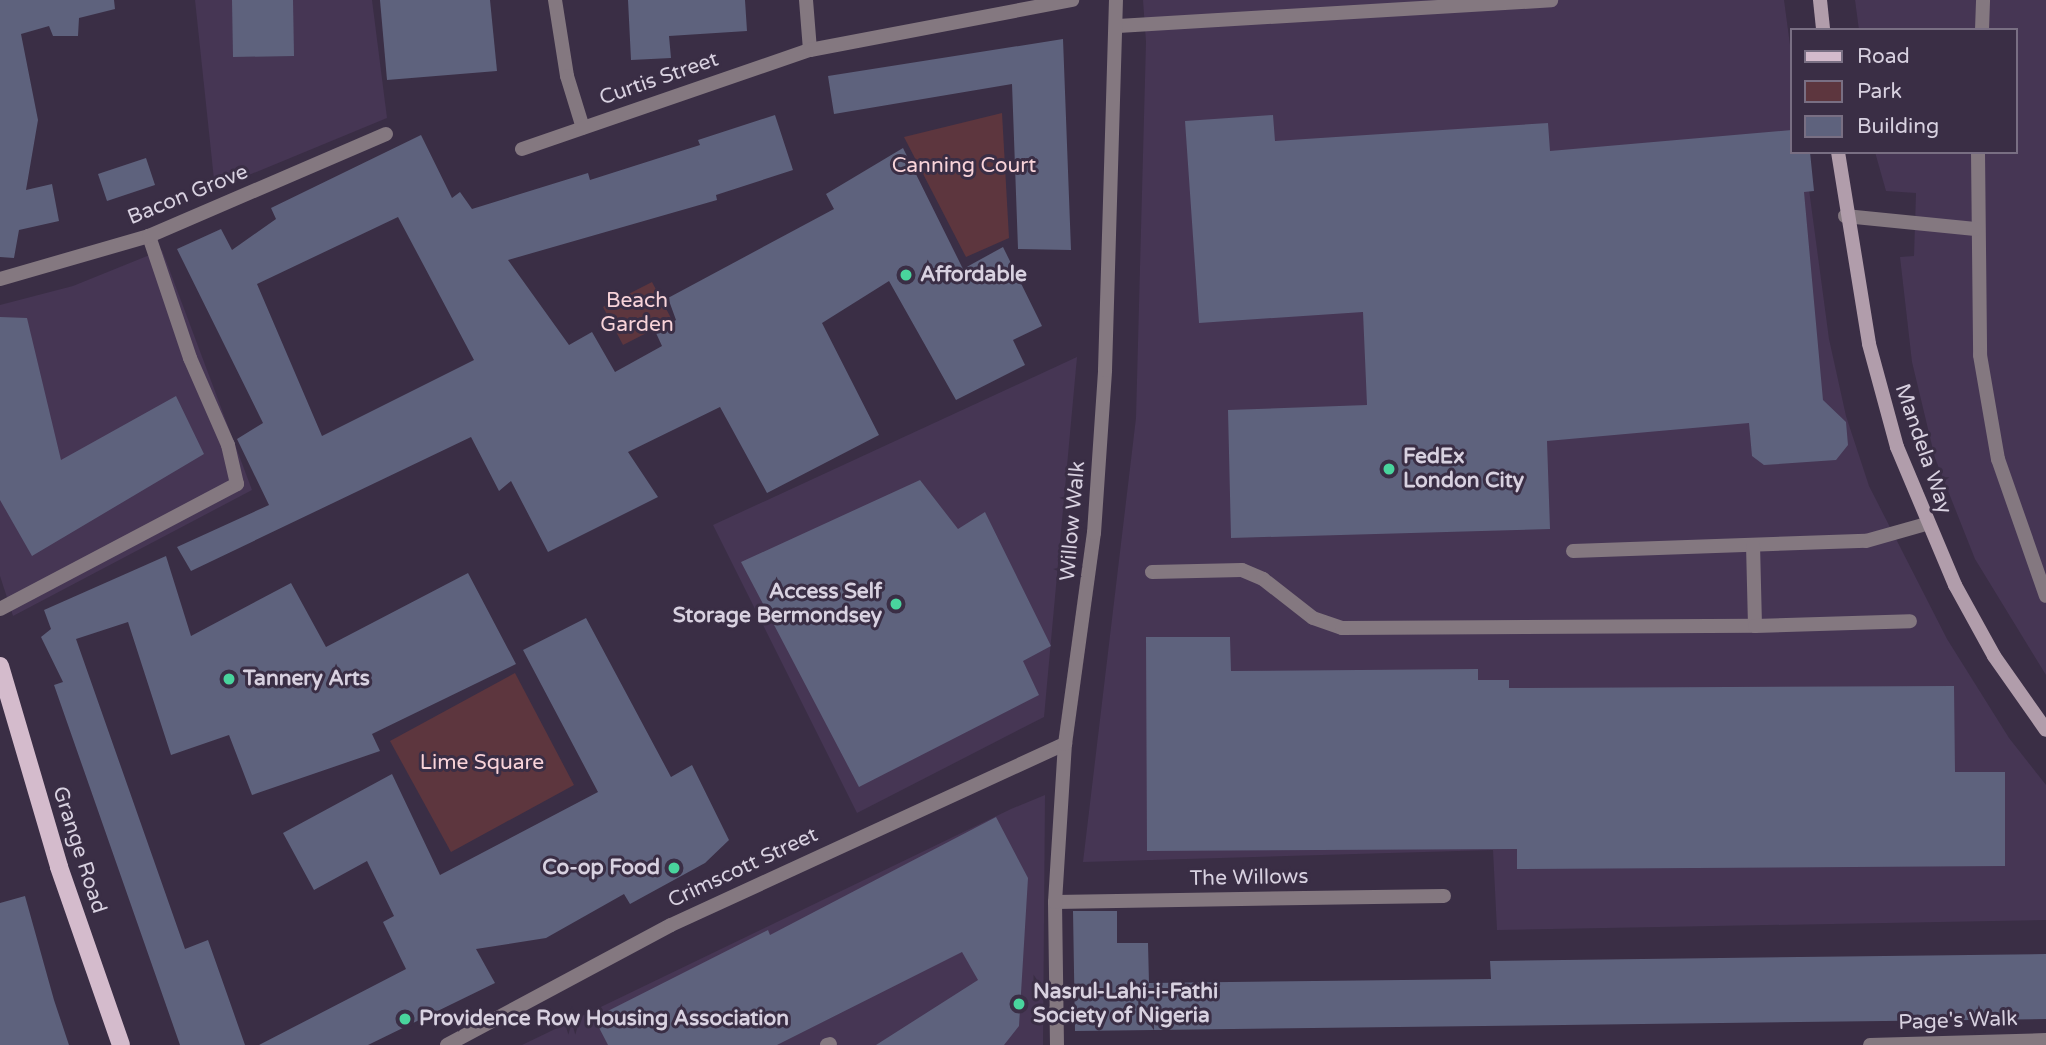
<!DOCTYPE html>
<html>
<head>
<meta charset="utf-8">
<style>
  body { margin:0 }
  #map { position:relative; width:2046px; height:1045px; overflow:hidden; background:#3a2e45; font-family:"Varela Round",sans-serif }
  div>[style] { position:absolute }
  .built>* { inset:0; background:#463654 }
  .green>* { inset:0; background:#5d363e }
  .building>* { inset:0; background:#5e627d }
  .lane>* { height:14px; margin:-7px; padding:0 7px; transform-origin:7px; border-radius:7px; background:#847880 }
  .street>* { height:14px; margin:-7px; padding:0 7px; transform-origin:7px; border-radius:7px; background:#847880 }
  .secondary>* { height:14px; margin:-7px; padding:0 7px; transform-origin:7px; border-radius:7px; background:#b19dab }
  .primary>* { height:18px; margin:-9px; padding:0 9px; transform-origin:9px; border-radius:9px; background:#d4bbcc }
  .dots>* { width:19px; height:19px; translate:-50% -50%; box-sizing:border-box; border:4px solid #3a2e45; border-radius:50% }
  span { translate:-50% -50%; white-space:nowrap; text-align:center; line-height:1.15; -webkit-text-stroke:6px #3a2e45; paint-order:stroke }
  .street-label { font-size:21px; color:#d8d1e0 }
  .park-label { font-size:21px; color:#f8d3d9 }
  .poi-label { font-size:21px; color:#d8d1e0; font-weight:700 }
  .left { translate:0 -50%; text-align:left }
  .right { translate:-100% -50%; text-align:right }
  .legend { position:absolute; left:1790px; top:28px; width:228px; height:126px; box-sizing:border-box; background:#3a2e45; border:2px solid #796f83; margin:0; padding:9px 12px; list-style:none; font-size:21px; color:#d8d1e0 }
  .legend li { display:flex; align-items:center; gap:14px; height:35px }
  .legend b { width:35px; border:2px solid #796f83 }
</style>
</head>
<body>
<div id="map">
  <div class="built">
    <i style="clip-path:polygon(195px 0,372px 0,387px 118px,215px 189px)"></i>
    <i style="clip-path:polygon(1143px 0,1784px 0,1792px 60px,1792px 152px,1804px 152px,1829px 339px,1846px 416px,1869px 486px,1947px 639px,2009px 738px,2046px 785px,2046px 920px,1497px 930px,1493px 850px,1083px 862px,1136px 418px,1146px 42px)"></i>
    <i style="clip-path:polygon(1855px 0,2046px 0,2046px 675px,1975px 559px,1935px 458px,1912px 362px,1900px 257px,1914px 256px,1916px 193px,1886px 191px,1875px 152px,2016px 152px,2016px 30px,1859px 30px)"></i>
    <i style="clip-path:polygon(162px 250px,252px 490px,13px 616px,0 576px,0 305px,73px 286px)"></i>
    <i style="clip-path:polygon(1077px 357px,1044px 717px,857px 813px,713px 525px)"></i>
    <i style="clip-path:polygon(1045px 795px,1043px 1045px,522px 1045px,1011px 809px)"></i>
  </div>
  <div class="green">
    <i style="clip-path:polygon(1002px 113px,1009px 238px,966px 257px,904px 137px)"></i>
    <i style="clip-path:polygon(652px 282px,672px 320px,623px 345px,603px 307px)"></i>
    <i style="clip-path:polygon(515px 673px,574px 785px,451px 852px,390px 741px)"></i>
  </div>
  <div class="building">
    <i style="clip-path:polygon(0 0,114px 0,115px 9px,79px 18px,78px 36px,53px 36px,49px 26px,21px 34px,38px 120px,26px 190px,52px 184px,59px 221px,19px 230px,14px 258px,0 257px)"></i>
    <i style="clip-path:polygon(232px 0,293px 0,294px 56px,233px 57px)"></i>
    <i style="clip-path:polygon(380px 0,490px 0,497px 71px,387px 80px)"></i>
    <i style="clip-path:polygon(628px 0,745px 0,747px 31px,669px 36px,671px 58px,631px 60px)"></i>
    <i style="clip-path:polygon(1063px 39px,1071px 250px,1018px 249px,1012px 84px,834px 114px,828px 76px)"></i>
    <i style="clip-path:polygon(evenodd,775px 115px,793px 170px,716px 195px,717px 200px,508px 260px,569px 345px,592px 332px,615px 372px,662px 346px,656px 333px,676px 320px,668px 298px,834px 209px,826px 194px,903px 148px,963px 269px,1003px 247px,1042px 326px,1013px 340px,1025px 365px,956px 400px,889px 281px,822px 323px,879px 435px,767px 493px,720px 407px,628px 452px,658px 497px,548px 552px,511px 481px,499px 491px,471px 437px,191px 571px,177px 547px,269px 505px,237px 439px,263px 423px,177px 249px,221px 229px,232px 250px,276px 219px,271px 208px,421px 135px,452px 198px,460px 192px,472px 209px,588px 173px,590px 180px,700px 145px,698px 140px,775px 115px,398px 217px,474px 360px,322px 436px,257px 284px,398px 217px)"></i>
    <i style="clip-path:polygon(1273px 115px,1275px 141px,1548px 123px,1550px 151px,1792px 130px,1792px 152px,1810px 152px,1814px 191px,1804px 192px,1823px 400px,1846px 422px,1848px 445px,1836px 460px,1764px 465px,1752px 456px,1749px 423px,1547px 441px,1550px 529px,1231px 538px,1228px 410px,1367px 405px,1363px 312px,1199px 323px,1185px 121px)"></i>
    <i style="clip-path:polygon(146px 158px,155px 185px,107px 201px,98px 174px)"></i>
    <i style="clip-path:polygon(0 317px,27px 318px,61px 460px,176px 396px,204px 454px,32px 556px,0 500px)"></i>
    <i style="clip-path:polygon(920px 480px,958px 529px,985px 512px,1051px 646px,1023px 661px,1039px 695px,859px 787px,741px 562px)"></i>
    <i style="clip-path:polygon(166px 556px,191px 636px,291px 583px,326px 647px,468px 573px,516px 664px,372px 734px,380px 751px,252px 795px,229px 735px,171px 755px,128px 622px,76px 639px,185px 949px,208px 940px,245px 1045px,180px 1045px,54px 685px,63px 682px,41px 637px,51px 629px,44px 610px)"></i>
    <i style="clip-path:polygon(586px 618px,671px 777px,692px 765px,729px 840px,705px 863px,630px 904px,624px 894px,546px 938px,476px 949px,495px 983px,368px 1045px,259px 1045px,406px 969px,383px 922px,394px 916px,367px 861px,314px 890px,283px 833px,392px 774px,440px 875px,598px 792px,523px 650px)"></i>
    <i style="clip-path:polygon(1146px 637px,1230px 637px,1231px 671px,1478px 669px,1478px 680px,1509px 680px,1509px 688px,1954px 686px,1955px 772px,2005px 772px,2005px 866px,1517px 869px,1517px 849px,1147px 851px)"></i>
    <i style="clip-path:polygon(996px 817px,1028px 878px,1019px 1026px,1004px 1045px,876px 1045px,978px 980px,962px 952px,777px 1045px,608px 1045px,594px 1018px,768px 930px,770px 935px)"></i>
    <i style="clip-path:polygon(25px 896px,54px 1000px,69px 1045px,0 1045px,0 903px)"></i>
    <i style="clip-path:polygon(1073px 911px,1117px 911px,1117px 943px,1148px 943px,1149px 983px,1491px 979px,1490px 961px,2046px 954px,2046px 1019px,1075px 1031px)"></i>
  </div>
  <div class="lane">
    <i style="left:806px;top:0;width:50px;rotate:85.4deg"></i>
    <i style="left:1118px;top:26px;width:434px;rotate:-3.4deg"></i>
    <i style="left:1982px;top:30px;width:30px;rotate:-88deg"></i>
    <i style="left:1978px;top:152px;width:203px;rotate:89.4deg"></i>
    <i style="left:1980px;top:355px;width:106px;rotate:80.2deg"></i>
    <i style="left:1998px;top:459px;width:145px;rotate:70.7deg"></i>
    <i style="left:1845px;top:216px;width:131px;rotate:5.7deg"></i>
    <i style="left:1573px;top:551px;width:293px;rotate:-2deg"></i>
    <i style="left:1866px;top:541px;width:62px;rotate:-15.8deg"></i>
    <i style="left:1152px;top:572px;width:90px;rotate:-1.3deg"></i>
    <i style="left:1242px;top:570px;width:23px;rotate:23deg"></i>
    <i style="left:1263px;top:579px;width:63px;rotate:38deg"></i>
    <i style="left:1313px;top:618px;width:31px;rotate:19deg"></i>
    <i style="left:1342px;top:628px;width:413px;rotate:-0.3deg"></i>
    <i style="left:1755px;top:626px;width:80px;rotate:-91.4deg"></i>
    <i style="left:0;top:609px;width:268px;rotate:-27.8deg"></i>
    <i style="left:237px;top:484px;width:40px;rotate:-103deg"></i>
    <i style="left:228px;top:445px;width:95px;rotate:-113.6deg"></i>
    <i style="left:190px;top:358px;width:129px;rotate:-108.6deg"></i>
    <i style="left:1755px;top:626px;width:155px;rotate:-1.8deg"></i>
    <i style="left:1055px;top:902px;width:389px;rotate:-0.9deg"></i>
    <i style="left:827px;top:1045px;width:3px;rotate:-18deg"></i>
  </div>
  <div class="street">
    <i style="left:555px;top:0;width:77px;rotate:81deg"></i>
    <i style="left:567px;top:76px;width:54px;rotate:72.9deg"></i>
    <i style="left:522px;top:149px;width:305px;rotate:-19deg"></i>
    <i style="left:810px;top:50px;width:267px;rotate:-10.8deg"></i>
    <i style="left:0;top:279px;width:155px;rotate:-16.1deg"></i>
    <i style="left:149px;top:236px;width:258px;rotate:-23.3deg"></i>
    <i style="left:447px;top:1045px;width:254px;rotate:-28.2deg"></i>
    <i style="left:671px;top:925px;width:434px;rotate:-24.7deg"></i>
    <i style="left:1057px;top:1045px;width:143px;rotate:-90.8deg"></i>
    <i style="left:1055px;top:902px;width:158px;rotate:-86.4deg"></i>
    <i style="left:1065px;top:744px;width:213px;rotate:-82.2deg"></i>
    <i style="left:1094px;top:533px;width:163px;rotate:-86.1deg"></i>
    <i style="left:1105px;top:370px;width:370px;rotate:-88.3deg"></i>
    <i style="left:1870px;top:1045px;width:176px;rotate:-1.6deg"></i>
  </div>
  <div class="secondary">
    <i style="left:1820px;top:0;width:30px;rotate:84deg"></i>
    <i style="left:1838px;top:152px;width:194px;rotate:80.8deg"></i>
    <i style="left:1869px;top:344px;width:107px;rotate:74.8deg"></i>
    <i style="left:1897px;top:447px;width:150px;rotate:67.2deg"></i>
    <i style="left:1955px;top:585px;width:81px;rotate:61.2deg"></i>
    <i style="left:1994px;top:656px;width:90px;rotate:54.9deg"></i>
  </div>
  <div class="primary">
    <i style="left:0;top:666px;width:209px;rotate:73.6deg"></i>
    <i style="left:59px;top:867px;width:188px;rotate:70.8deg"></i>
  </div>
  <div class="dots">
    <i style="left:906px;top:275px;background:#49d49d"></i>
    <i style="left:1389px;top:469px;background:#49d49d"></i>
    <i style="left:896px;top:604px;background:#49d49d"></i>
    <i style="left:229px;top:679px;background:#49d49d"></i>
    <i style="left:674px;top:868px;background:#49d49d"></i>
    <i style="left:1019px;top:1004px;background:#49d49d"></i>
    <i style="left:405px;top:1019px;background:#49d49d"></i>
  </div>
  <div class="street-label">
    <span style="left:659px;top:79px;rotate:-19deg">Curtis Street</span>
    <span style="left:188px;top:195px;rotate:-22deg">Bacon Grove</span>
    <span style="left:1923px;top:449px;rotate:71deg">Mandela Way</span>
    <span style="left:1073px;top:521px;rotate:-85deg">Willow Walk</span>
    <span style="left:79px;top:850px;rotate:72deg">Grange Road</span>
    <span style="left:743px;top:868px;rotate:-25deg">Crimscott Street</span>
    <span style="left:1249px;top:878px;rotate:-1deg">The Willows</span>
    <span style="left:1958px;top:1021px;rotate:-2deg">Page's Walk</span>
  </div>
  <div class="park-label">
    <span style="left:964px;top:166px">Canning Court</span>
    <span style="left:637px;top:313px">Beach<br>Garden</span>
    <span style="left:482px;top:763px">Lime Square</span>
  </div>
  <div class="poi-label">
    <span class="left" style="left:920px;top:275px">Affordable</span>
    <span class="left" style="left:1403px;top:469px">FedEx<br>London City</span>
    <span class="right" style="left:882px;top:604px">Access Self<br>Storage Bermondsey</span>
    <span class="left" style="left:243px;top:679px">Tannery Arts</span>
    <span class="right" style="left:660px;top:868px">Co-op Food</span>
    <span class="left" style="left:1033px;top:1004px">Nasrul-Lahi-i-Fathi<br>Society of Nigeria</span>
    <span class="left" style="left:419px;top:1019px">Providence Row Housing Association</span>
  </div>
  <ul class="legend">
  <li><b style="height:9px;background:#d4bbcc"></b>Road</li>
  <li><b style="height:19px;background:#5d363e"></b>Park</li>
  <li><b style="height:19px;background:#5e627d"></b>Building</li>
  </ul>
</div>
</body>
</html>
